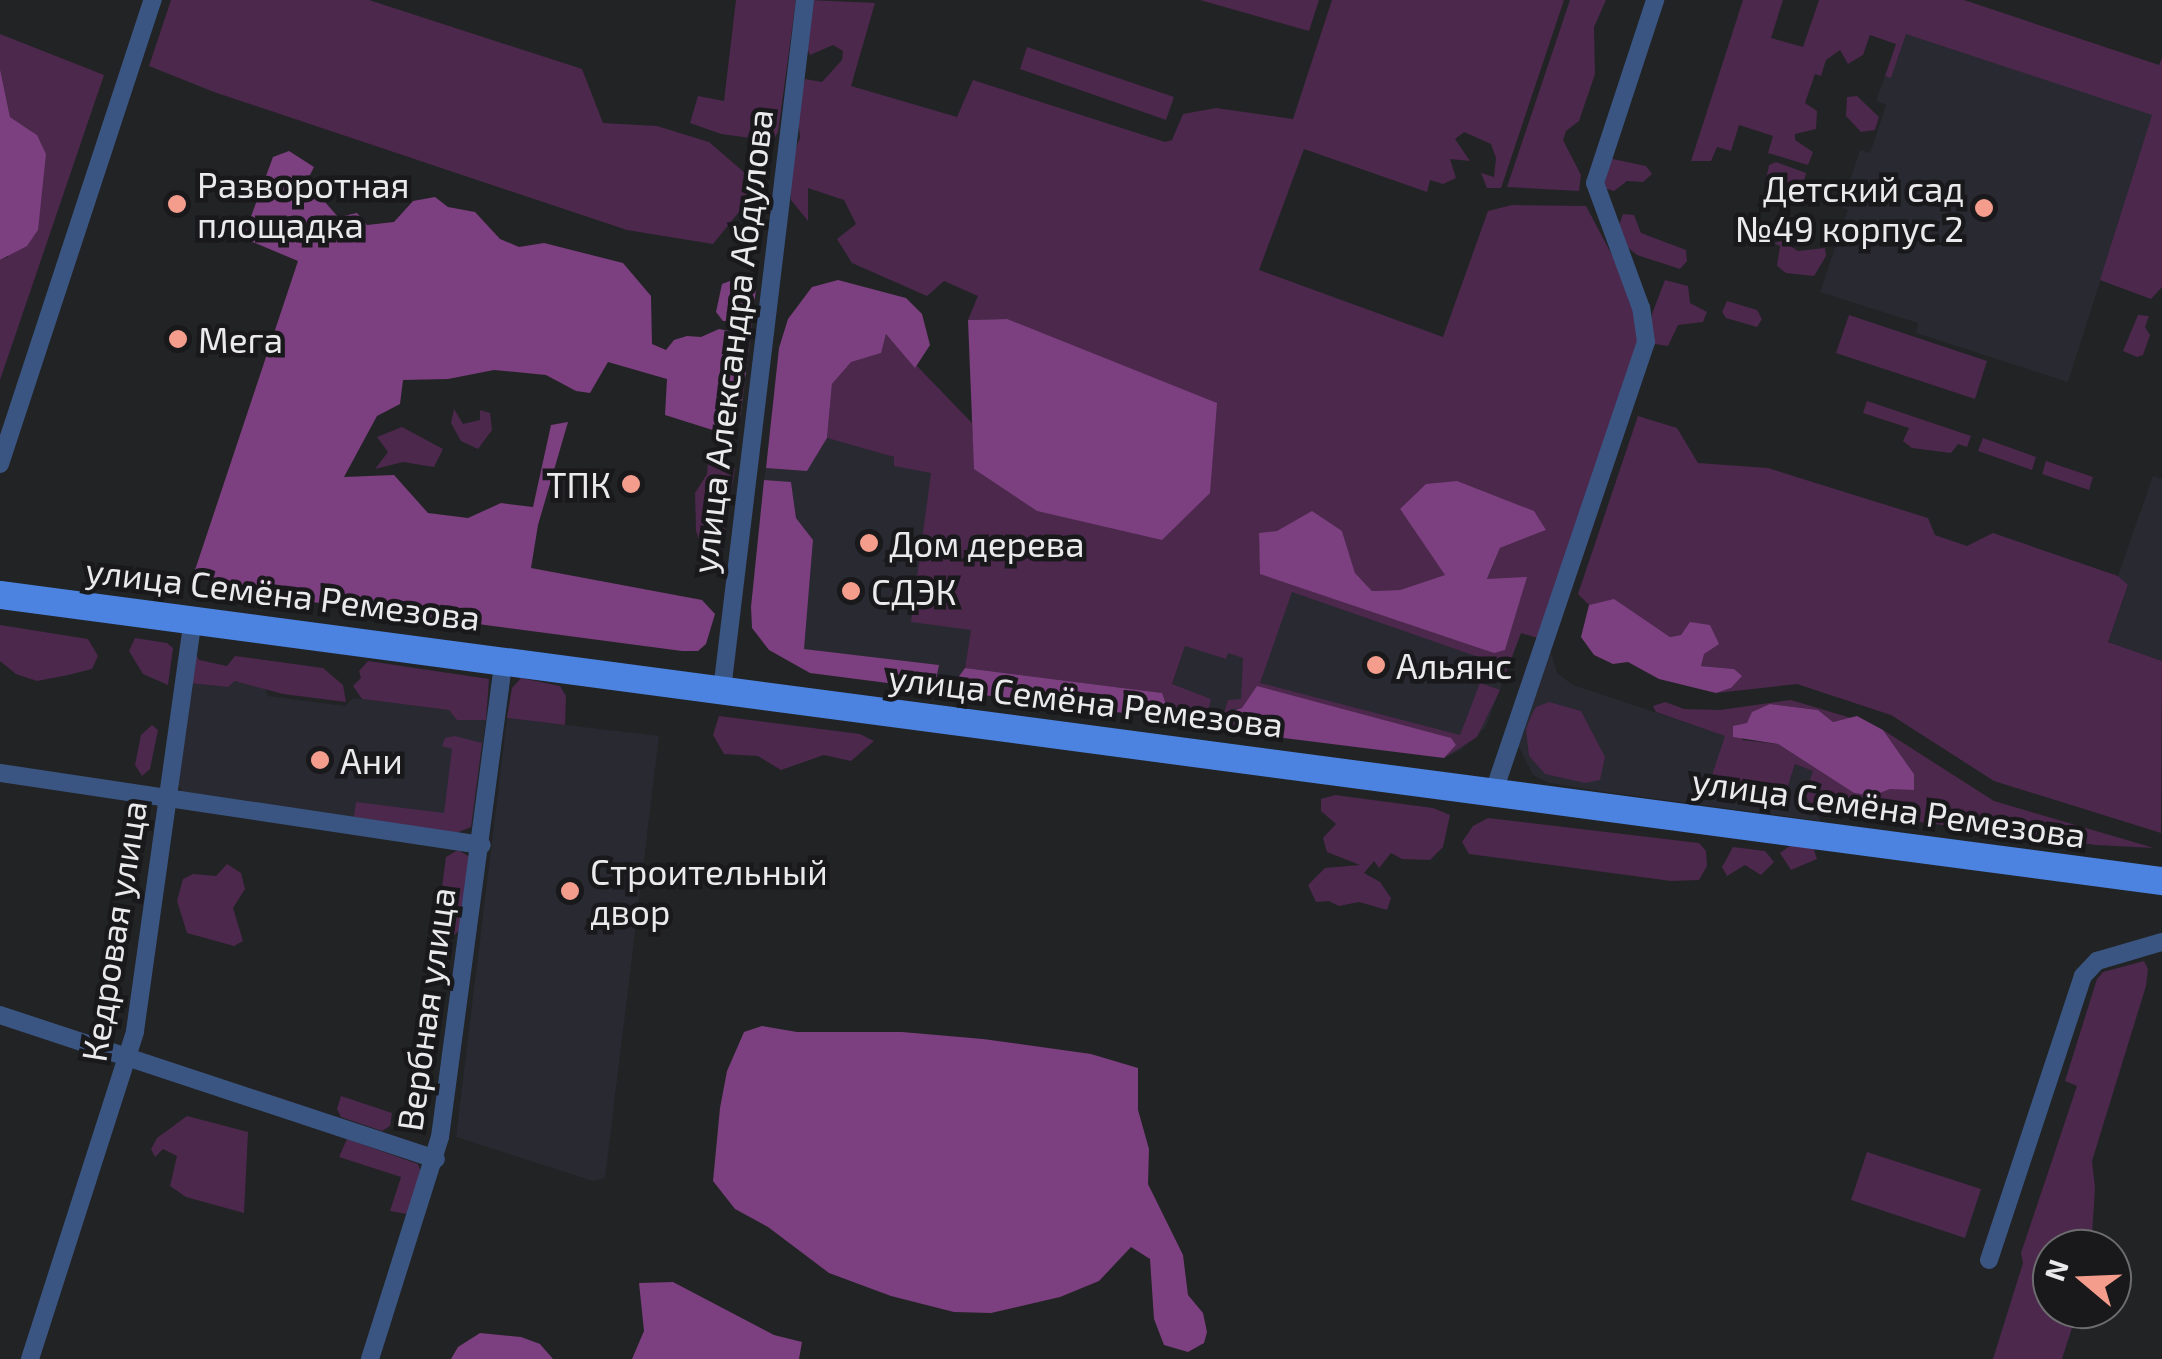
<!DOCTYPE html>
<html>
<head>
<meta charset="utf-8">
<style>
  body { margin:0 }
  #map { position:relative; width:2162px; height:1359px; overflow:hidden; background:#222325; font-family:"Exo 2",sans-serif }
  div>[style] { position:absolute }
  .built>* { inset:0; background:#282931 }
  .green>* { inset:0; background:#4b284c }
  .forest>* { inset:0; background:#7c3f7f }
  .street>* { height:18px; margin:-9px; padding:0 9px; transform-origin:9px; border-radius:9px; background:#3a5582 }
  .primary>* { height:28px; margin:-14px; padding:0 14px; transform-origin:14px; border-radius:14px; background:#4c83e1 }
  .dots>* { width:28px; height:28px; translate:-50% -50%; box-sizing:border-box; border:5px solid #19191c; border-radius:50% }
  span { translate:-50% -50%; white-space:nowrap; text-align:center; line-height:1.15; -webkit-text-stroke:9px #19191c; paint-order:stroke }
  .poi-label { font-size:35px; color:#eaeaec }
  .left { translate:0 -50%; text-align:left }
  .right { translate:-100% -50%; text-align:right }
  .street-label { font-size:35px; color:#eaeaec }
  .north { position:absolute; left:2032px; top:1229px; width:100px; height:100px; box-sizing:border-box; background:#19191c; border:2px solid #6d6d6f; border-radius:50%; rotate:289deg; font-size:28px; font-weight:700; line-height:40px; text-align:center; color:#eaeaec }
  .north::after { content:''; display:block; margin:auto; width:35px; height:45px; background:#f49d8d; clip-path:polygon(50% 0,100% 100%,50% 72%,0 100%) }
</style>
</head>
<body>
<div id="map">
  <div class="built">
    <i style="clip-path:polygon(1906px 33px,2153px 115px,2068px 382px,1916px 333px,1918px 323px,1820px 292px,1848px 210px,1841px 207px,1860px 150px,1870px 153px,1886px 105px,1876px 101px,1885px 76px,1891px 77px)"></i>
    <i style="clip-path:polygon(827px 438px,894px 457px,894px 465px,995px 483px,965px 668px,957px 679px,961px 692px,934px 689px,938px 665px,803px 649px,813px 540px,796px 518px,791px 483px,764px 480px,766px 468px,807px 470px)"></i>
    <i style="clip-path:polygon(2153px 476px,2162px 479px,2162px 661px,2108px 642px,2128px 586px,2118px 576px)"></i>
    <i style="clip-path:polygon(1212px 566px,1521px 633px,1486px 727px,1461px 750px,1444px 758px,1199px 728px,1211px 699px,1172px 685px)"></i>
    <i style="clip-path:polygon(1550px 651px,1557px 673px,1573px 685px,1726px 736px,1710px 781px,1784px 798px,1795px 764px,1814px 771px,1806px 795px,1821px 821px,1592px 790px,1549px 783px,1533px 775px,1518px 745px)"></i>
    <i style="clip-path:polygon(235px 681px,264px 685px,268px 696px,345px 706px,353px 698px,362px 699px,450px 710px,457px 720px,486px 720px,471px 827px,456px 833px,183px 793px,177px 783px,189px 683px,228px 687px)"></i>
    <i style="clip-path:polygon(507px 718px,659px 736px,605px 1178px,593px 1181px,456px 1137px)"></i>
  </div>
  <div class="green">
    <i style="clip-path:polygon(171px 0,369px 0,582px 69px,603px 123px,657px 126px,709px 142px,760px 186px,713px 244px,627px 230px,214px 92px,149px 66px)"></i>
    <i style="clip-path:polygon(736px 0,796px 0,778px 132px,773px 141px,721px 134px,690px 123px,698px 96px,724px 101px)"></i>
    <i style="clip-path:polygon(evenodd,810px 0,875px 3px,851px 86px,957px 117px,973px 80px,1165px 142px,1172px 140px,1183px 114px,1216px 108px,1293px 119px,1332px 0,1564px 0,1501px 188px,1487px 188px,1481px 173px,1494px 177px,1496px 158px,1491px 144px,1464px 132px,1455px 139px,1470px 161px,1450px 159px,1456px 178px,1443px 184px,1430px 180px,1427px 192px,1304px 149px,1259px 270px,1443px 337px,1488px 211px,1512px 205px,1586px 206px,1620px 270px,1636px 304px,1639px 341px,1538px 638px,1521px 633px,1505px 675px,1496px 675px,1484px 671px,1487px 660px,1292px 592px,1260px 683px,1460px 735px,1480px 683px,1500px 690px,1477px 737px,1444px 758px,1456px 745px,1242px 708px,1231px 709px,1225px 721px,1236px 732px,1229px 732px,1223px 724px,1224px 714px,1228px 700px,1241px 699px,1243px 658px,1228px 653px,1226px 659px,1185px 646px,1172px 684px,1211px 699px,1205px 723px,1199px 728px,1148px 720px,1141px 715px,1154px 717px,1161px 693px,965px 668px,971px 630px,911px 622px,931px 473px,894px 466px,894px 457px,827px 438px,832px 384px,851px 361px,880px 353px,886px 334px,972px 423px,975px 469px,1007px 319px,968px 320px,978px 296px,944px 281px,927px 296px,852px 263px,837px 239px,856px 224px,844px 200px,808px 188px,808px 221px,791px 200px,788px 166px,800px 138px,797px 109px,805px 79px,822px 82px,842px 60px,843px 51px,833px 45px,810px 55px,806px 46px,810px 0,1400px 509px,1546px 530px,1500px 548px,1487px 580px,1526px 578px,1505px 650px,1261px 574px,1259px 534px,1277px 531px,1342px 531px,1355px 573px,1372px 591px,1400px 590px,1446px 575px,1400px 509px)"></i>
    <i style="clip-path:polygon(1200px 0,1319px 0,1309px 31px)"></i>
    <i style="clip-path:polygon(1570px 0,1606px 0,1594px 27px,1595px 74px,1579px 121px,1566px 131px,1563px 140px,1581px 175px,1579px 191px,1507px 187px)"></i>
    <i style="clip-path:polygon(1743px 0,1783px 0,1771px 38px,1803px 47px,1819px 0,1964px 0,2159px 65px,2162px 58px,2162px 287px,2151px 299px,2100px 280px,2152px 115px,1906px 34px,1891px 78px,1885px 76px,1896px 44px,1870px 35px,1863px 55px,1848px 64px,1840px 50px,1826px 60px,1821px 76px,1815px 74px,1805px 103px,1817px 111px,1816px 129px,1795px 134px,1795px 140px,1813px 152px,1808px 165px,1768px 153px,1773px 136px,1739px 125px,1731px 151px,1717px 147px,1711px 161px,1691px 161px)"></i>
    <i style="clip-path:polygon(0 34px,104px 75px,0 380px,0 260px,8px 257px,37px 135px,10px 117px,0 69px)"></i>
    <i style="clip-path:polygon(1027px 47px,1174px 97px,1166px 120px,1020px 69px)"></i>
    <i style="clip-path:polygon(1857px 96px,1879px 117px,1875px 130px,1861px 132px,1846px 116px,1847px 97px)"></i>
    <i style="clip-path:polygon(1608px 158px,1646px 166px,1652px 174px,1643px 182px,1627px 181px,1614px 191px,1604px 188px)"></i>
    <i style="clip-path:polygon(1776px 162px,1806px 173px,1803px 186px,1784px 191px,1765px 185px,1769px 165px)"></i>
    <i style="clip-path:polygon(1623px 214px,1634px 215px,1641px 233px,1686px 250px,1687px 261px,1680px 269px,1637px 255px,1626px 246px,1618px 228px)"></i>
    <i style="clip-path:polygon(1782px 241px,1798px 251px,1825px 248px,1826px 256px,1814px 276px,1786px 273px,1777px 266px,1780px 246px,1774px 243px)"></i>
    <i style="clip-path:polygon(1665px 280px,1688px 286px,1690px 303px,1707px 312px,1703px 322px,1678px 325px,1668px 346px,1655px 344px,1651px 338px,1652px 314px)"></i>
    <i style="clip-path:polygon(1727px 301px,1757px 310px,1762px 319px,1757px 327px,1726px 318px,1722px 312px)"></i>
    <i style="clip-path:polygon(1849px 315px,1987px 361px,1975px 399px,1836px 353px)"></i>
    <i style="clip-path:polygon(2138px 315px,2149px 316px,2145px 327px,2150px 335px,2143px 355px,2137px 357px,2123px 351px)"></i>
    <i style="clip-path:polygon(1867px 401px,1971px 436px,1967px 447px,1958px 444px,1951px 453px,1912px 448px,1903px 441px,1909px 428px,1863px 413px)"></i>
    <i style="clip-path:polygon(454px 409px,463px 424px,480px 420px,480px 410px,490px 413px,492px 430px,478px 449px,461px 441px,451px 423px)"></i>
    <i style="clip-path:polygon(1638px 416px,1677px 428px,1698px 463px,1768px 468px,1928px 518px,1935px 535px,1967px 546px,1993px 533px,2118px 576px,2128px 585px,2108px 642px,2162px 661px,2161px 833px,1994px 781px,1891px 715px,1797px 684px,1716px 693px,1731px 688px,1734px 669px,1701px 666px,1703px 654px,1681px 635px,1670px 637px,1614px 600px,1589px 605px,1578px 594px)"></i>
    <i style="clip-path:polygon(402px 427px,443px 449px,434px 467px,403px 462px,375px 469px,388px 452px,377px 437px)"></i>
    <i style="clip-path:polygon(1983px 438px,2036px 457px,2032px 470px,1978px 451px)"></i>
    <i style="clip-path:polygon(708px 460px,724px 461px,735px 469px,720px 556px,700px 542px,696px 531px,695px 493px,707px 474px)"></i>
    <i style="clip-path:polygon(2046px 461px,2093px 477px,2089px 490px,2042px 474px)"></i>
    <i style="clip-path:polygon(0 625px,88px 639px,98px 656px,92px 669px,68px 675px,37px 681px,16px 674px,0 661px)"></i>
    <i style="clip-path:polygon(135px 638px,167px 643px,173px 648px,168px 685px,143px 674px,129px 651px)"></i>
    <i style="clip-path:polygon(194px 651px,199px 660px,227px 666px,235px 656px,323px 668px,343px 685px,346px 702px,283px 694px,235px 681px,228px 687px,189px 683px)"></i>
    <i style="clip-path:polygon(368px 661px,489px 679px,486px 720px,457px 720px,449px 710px,362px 699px,353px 686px,361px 678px,359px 671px)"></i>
    <i style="clip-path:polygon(521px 678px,560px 686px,566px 696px,565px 725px,507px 718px,512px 688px)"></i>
    <i style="clip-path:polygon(1791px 700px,1851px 718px,1833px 722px,1818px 710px,1770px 704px,1742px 740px,1778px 744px,1854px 793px,1872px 796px,1914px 774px,1883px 730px,1994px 801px,2154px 848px,2096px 845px,1828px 810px,1811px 804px,1805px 795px,1813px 771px,1795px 764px,1784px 798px,1754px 801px,1727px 793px,1710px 781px,1725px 736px,1656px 712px,1653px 706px,1665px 702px,1684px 709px,1720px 710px)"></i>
    <i style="clip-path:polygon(1549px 702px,1581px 711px,1605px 757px,1600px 780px,1585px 783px,1545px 774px,1529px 756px,1526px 729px,1531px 716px,1536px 707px)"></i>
    <i style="clip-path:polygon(719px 716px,860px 734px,874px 741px,851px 761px,824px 755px,781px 770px,758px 756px,724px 754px,713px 735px)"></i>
    <i style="clip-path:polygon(152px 725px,158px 730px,150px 769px,142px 776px,135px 765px,141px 735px)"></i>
    <i style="clip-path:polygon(455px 736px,482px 743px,471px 827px,456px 833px,354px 817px,356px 802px,444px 813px,452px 749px,442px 746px,445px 738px)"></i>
    <i style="clip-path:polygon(1335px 795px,1433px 808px,1450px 815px,1443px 847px,1430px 860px,1402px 859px,1391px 853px,1379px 868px,1374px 861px,1364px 873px,1380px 882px,1391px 898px,1387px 910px,1359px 902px,1339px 906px,1329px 901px,1316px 902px,1308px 885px,1325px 868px,1360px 865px,1327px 852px,1323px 838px,1336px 824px,1321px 811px,1321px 799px)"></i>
    <i style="clip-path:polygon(1488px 818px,1699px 843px,1706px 851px,1707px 866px,1699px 880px,1671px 881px,1469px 854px,1462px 842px,1473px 826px)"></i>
    <i style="clip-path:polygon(1791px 845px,1813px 847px,1817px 859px,1791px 870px,1780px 853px)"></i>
    <i style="clip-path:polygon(1733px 847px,1765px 851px,1774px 862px,1761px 875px,1745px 865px,1727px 876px,1722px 867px)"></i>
    <i style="clip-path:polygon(458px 850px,470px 857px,460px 930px,454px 935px,436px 933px,446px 857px)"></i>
    <i style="clip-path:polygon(227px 864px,241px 873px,245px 889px,233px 908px,243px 941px,234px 946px,187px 933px,177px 901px,183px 879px,193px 874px,216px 876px)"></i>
    <i style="clip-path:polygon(2144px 961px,2148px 969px,2146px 986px,2092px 1161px,2095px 1188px,2092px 1234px,2097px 1249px,2052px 1249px,2052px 1309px,2078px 1309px,2062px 1359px,1993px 1359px,2023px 1263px,2021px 1253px,2077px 1086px,2065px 1081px,2097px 979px,2103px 972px)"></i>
    <i style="clip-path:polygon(341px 1096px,392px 1113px,390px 1126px,382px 1131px,341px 1117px,337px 1109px)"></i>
    <i style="clip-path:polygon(187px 1116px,248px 1132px,244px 1213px,186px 1197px,170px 1186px,177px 1156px,163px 1149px,155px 1157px,151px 1149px,157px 1138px)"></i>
    <i style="clip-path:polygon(347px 1139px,418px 1164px,422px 1175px,407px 1214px,390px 1211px,401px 1177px,339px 1157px)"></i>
    <i style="clip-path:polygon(1867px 1152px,1981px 1189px,1965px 1238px,1851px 1200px)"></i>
  </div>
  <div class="forest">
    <i style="clip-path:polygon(0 69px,10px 117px,37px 135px,46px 154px,38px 230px,27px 246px,0 260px)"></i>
    <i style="clip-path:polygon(289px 151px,314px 167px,310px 175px,296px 178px,291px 190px,325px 202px,338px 217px,357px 213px,367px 225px,394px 222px,413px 201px,435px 197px,448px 207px,475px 212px,500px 239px,519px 247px,544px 243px,623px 263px,651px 296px,652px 344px,666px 350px,674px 340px,687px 336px,701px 337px,719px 329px,739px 333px,742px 322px,723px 321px,716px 312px,722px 284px,738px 278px,756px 289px,740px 420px,734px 429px,719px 432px,665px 415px,667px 379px,608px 362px,590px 393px,576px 391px,546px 375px,494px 370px,448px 379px,403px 380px,400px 404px,377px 416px,344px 477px,394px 475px,428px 513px,468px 518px,501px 503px,533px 507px,551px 425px,568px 422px,538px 525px,531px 568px,702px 600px,715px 614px,706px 644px,698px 651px,682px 651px,253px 594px,193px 576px,298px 261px,243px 238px,273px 157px)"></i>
    <i style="clip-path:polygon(838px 280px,906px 298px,922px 314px,930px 345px,915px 368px,886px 334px,881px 353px,851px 362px,832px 384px,827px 438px,807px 471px,766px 468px,779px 348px,788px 319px,812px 287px)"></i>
    <i style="clip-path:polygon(1007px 319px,1217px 403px,1210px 493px,1162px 540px,1037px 511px,974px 469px,968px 320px)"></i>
    <i style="clip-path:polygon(764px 480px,791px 482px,796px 518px,813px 540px,804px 649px,939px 665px,934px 689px,810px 673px,769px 650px,752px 628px,751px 607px)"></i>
    <i style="clip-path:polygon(1457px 481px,1534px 511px,1546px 530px,1500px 548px,1487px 579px,1527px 577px,1505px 650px,1494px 653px,1260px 574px,1259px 533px,1277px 531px,1312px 511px,1342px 531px,1355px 573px,1372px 591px,1400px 590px,1445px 575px,1400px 509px,1426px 484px)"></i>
    <i style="clip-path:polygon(1614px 599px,1670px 637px,1681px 635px,1690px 622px,1710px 625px,1719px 644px,1704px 654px,1701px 666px,1734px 669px,1742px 676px,1731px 688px,1716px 693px,1659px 679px,1628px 662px,1613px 664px,1594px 655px,1581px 637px,1589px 605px)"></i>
    <i style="clip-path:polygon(965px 668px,1162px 693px,1167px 708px,1154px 717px,961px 692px,957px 679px)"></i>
    <i style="clip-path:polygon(1257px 686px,1451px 738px,1456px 745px,1444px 758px,1236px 732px,1225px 721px,1227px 712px,1242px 708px)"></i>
    <i style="clip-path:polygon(1770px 704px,1818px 710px,1833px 722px,1857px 716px,1883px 730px,1914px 774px,1914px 790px,1890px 789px,1872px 796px,1854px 793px,1778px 744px,1733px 737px,1733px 726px,1747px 723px,1752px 712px)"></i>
    <i style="clip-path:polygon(762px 1026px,797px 1032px,902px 1032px,983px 1039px,1091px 1054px,1138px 1068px,1138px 1110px,1149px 1149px,1148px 1184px,1183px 1255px,1188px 1295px,1203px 1313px,1207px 1332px,1204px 1343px,1188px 1352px,1164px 1345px,1154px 1319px,1150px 1259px,1131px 1247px,1099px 1281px,1060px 1297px,991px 1313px,954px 1312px,891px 1296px,829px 1273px,768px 1227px,735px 1209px,713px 1181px,720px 1108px,727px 1071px,744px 1032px)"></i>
    <i style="clip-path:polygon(673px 1282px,774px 1335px,802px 1342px,799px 1359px,632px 1359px,644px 1331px,639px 1283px)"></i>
    <i style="clip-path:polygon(480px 1333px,521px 1337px,540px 1344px,553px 1359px,451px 1359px,458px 1347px)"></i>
  </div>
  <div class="street">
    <i style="left:0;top:464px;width:489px;rotate:-71.8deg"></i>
    <i style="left:722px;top:690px;width:695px;rotate:-83.14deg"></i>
    <i style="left:0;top:773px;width:487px;rotate:8.5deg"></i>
    <i style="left:1494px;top:791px;width:474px;rotate:-71.3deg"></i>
    <i style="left:1646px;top:342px;width:34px;rotate:-98deg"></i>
    <i style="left:1641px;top:308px;width:133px;rotate:-110.2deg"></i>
    <i style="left:1595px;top:183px;width:193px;rotate:-71.8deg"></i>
    <i style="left:0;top:1015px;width:459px;rotate:18.3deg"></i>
    <i style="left:1989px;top:1260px;width:299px;rotate:-71.7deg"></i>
    <i style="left:2083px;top:976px;width:21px;rotate:-47deg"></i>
    <i style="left:2097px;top:961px;width:68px;rotate:-16.3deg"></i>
    <i style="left:30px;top:1359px;width:344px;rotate:-72.2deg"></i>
    <i style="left:135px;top:1031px;width:415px;rotate:-82deg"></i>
    <i style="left:370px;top:1359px;width:233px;rotate:-72.5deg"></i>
    <i style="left:440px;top:1137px;width:482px;rotate:-82.4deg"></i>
  </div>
  <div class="primary">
    <i style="left:0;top:595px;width:2181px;rotate:7.54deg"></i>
  </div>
  <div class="dots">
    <i style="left:177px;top:204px;background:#f49d8d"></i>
    <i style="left:1984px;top:208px;background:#f49d8d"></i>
    <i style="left:178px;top:339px;background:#f49d8d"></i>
    <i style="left:631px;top:484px;background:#f49d8d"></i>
    <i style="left:869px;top:543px;background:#f49d8d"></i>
    <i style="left:851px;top:591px;background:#f49d8d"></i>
    <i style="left:1376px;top:665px;background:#f49d8d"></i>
    <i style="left:320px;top:760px;background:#f49d8d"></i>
    <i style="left:570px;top:891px;background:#f49d8d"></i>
  </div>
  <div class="poi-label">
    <span class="left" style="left:197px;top:204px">Разворотная<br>площадка</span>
    <span class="right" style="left:1964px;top:208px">Детский сад<br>№49 корпус 2</span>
    <span class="left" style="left:198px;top:339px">Мега</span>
    <span class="right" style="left:611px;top:484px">ТПК</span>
    <span class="left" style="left:889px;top:543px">Дом дерева</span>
    <span class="left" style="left:871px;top:591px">СДЭК</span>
    <span class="left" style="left:1396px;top:665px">Альянс</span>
    <span class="left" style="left:340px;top:760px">Ани</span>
    <span class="left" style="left:590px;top:891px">Строительный<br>двор</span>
  </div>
  <div class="street-label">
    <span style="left:731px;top:341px;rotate:-83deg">улица Александра Абдулова</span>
    <span style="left:283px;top:593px;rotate:7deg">улица Семёна Ремезова</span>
    <span style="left:1086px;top:700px;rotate:7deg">улица Семёна Ремезова</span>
    <span style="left:1889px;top:807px;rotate:8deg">улица Семёна Ремезова</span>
    <span style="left:113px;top:931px;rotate:-81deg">Кедровая улица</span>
    <span style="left:425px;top:1009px;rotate:-82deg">Вербная улица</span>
  </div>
  <div class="north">N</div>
</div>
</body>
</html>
